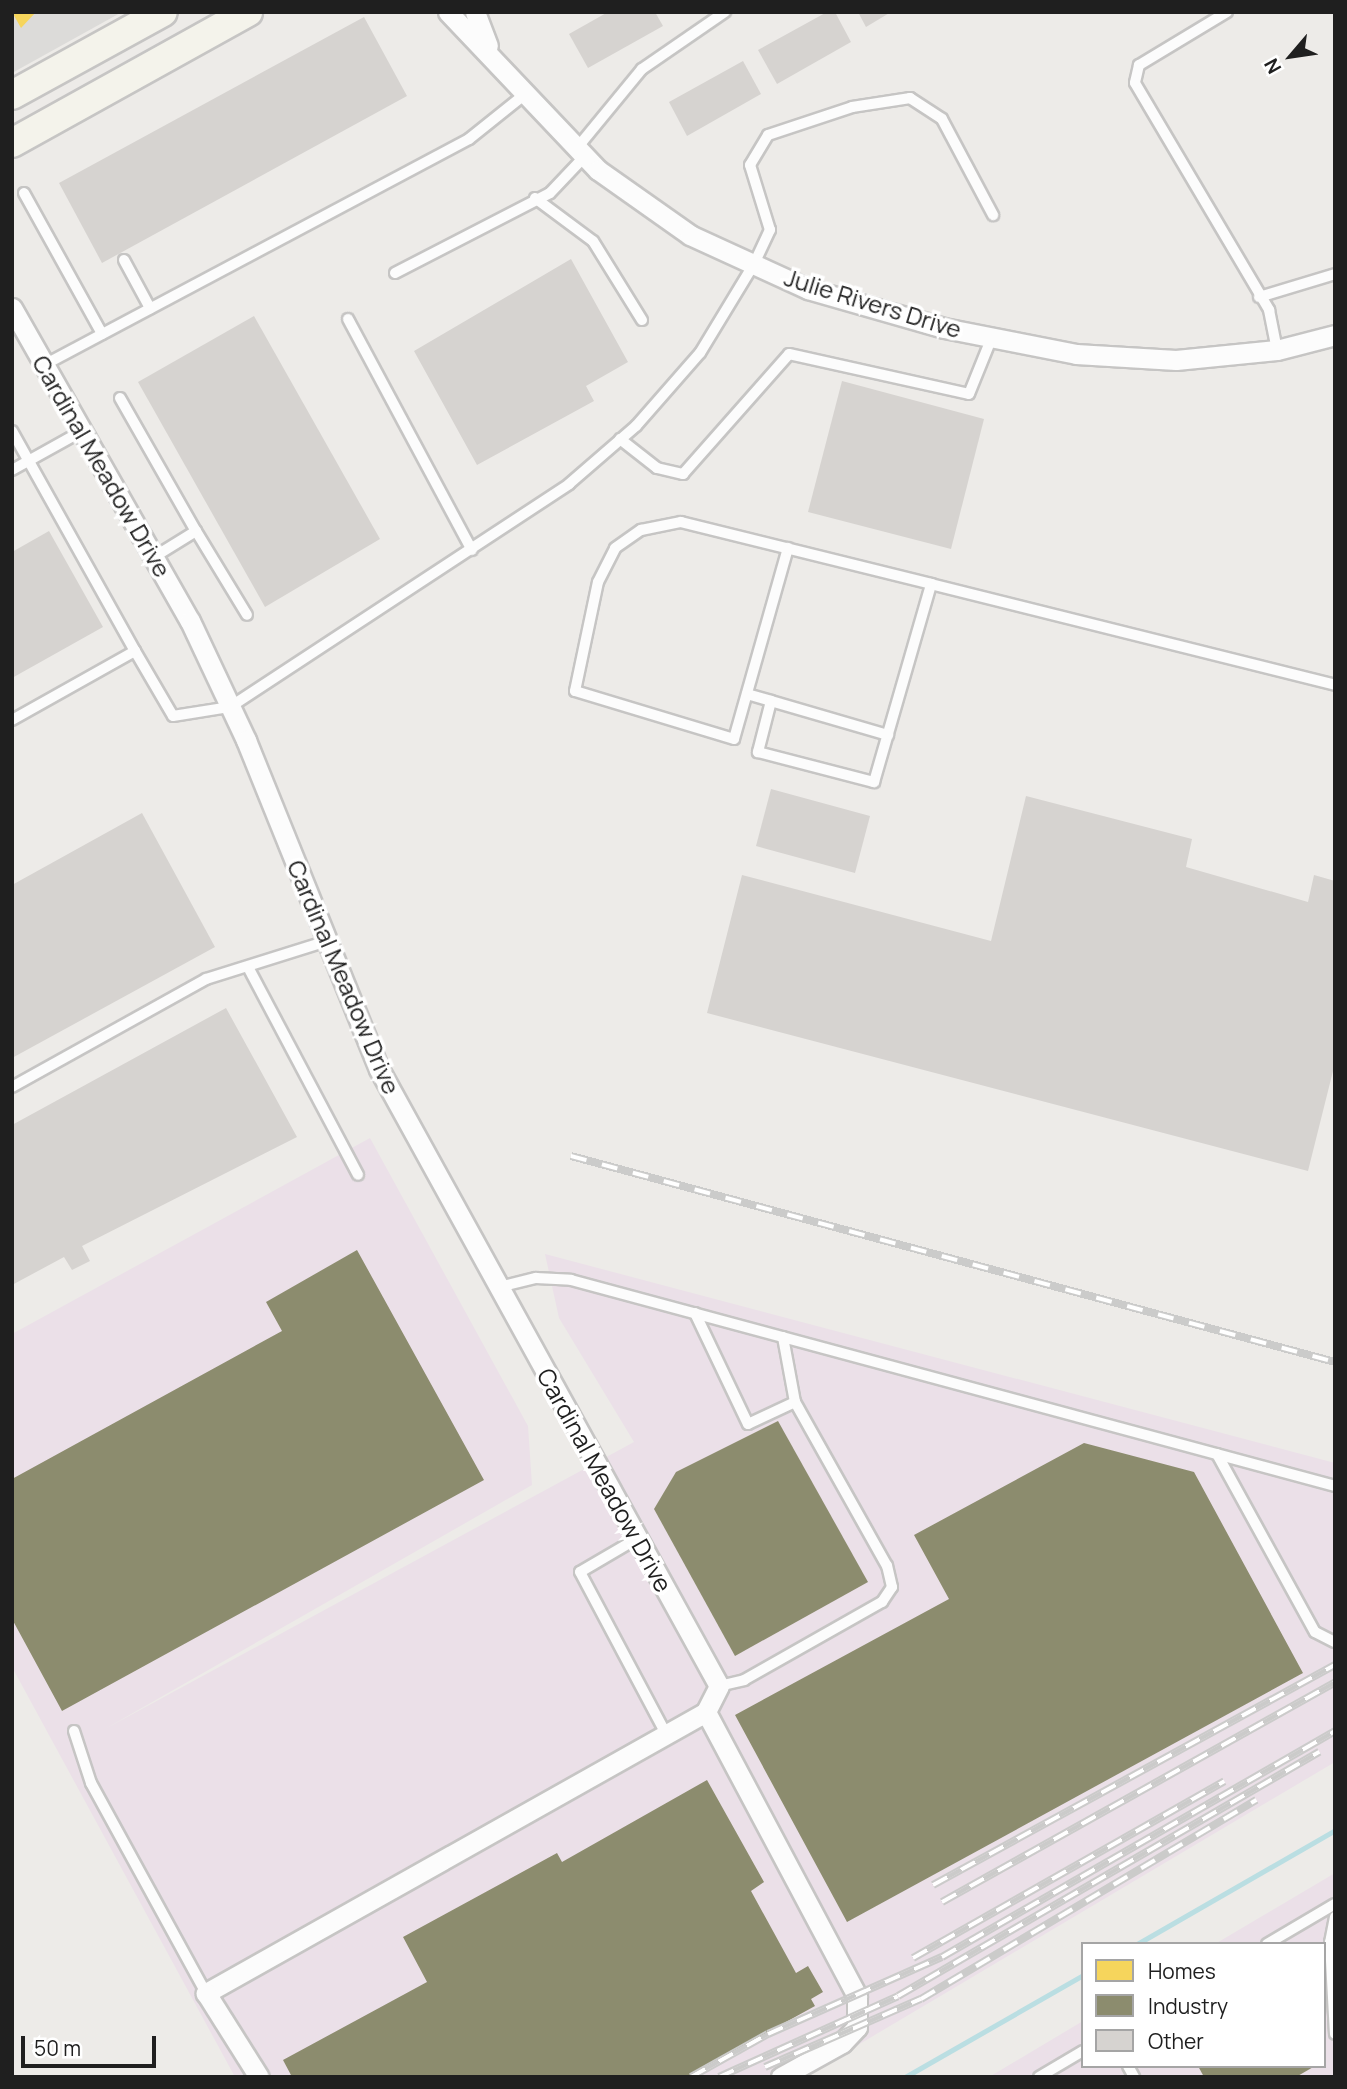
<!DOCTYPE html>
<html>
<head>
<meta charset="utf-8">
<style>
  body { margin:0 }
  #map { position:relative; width:1347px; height:2089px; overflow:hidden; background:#edebe8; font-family:Manrope,sans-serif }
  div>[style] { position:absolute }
  .residential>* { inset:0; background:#dcdbd9 }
  .industrial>* { inset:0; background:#ebe0e8 }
  .homes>* { inset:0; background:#f6d55c }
  .industry>* { inset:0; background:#8c8c6e }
  .stream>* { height:5px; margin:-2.5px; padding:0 2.5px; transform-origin:2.5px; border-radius:2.5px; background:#badee2 }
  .building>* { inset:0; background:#d6d3d0 }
  .roads { filter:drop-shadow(2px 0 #c6c5c4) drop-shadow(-2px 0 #c6c5c4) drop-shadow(0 2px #c6c5c4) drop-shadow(0 -2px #c6c5c4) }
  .lane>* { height:10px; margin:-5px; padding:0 5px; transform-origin:5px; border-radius:5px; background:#fcfcfc }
  .street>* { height:19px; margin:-9.5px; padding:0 9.5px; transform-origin:9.5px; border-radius:9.5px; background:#fcfcfc }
  .secondary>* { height:28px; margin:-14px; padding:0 14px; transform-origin:14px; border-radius:14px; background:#f4f3eb }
  .rail>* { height:8px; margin-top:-4px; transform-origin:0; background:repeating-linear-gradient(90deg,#fff 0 16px,#cbcbca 0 32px); box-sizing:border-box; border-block:2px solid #cbcbca }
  span { translate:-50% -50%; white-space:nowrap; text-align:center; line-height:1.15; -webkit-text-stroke:7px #fff; paint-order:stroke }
  .street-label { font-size:24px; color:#1f1f1f }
  .frame { position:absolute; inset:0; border:14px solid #1f1f1f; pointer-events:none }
  .legend { position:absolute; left:1081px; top:1942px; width:245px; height:126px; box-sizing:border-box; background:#fff; border:2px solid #a5a5a5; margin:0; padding:9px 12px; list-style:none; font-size:21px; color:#1f1f1f }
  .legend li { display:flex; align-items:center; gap:14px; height:35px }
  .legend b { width:35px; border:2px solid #a5a5a5 }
  .north { position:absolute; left:1256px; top:21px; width:70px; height:70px; -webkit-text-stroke:5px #fff; paint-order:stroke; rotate:241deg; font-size:19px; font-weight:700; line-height:28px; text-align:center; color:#1f1f1f }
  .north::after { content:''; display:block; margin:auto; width:24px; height:32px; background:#1f1f1f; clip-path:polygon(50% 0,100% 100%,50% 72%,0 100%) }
  .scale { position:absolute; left:21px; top:2036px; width:135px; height:32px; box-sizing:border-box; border:4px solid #1f1f1f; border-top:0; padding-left:9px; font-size:21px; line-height:24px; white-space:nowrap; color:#1f1f1f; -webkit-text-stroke:5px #fff; paint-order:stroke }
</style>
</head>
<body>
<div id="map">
  <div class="residential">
    <i style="clip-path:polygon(12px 12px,122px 12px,12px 73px)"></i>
  </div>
  <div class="industrial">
    <i style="clip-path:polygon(370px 1138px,528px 1426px,532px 1485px,105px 1729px,634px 1442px,559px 1318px,545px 1254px,1335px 1463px,1335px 1762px,804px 2077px,235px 2077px,12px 1667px,12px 1334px)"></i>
    <i style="clip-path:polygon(1335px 1873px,1335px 2077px,989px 2077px,1083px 2021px,1083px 2066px,1324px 2066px,1324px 1944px,1215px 1944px)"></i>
  </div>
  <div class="homes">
    <i style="clip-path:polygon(12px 12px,36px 12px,21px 28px)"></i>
  </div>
  <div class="industry">
    <i style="clip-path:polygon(357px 1250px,484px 1480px,62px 1711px,12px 1619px,12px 1479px,282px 1331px,266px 1302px)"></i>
    <i style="clip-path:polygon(778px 1421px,868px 1582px,735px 1656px,654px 1509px,676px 1472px)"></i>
    <i style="clip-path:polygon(1084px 1443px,1194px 1472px,1303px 1673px,847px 1922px,735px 1715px,949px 1599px,914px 1535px)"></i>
    <i style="clip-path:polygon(707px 1780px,764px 1882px,751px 1891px,796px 1973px,808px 1966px,823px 1992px,811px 1999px,815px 2006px,686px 2077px,292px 2077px,283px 2060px,427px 1982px,403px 1937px,557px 1853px,562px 1862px)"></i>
    <i style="clip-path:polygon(1198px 2066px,1315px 2066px,1296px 2077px,1204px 2077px)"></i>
  </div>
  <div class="stream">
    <i style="left:1137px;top:1944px;width:228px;rotate:-29.9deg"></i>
    <i style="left:905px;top:2077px;width:205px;rotate:-29.8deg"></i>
  </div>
  <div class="building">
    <i style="clip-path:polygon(608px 12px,655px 12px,663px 26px,588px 68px,569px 34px)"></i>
    <i style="clip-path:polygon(827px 12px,835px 12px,851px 42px,777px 84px,758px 50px)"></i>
    <i style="clip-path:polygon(858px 12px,891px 12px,866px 27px)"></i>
    <i style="clip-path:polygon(364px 17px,407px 96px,102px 263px,59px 183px)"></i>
    <i style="clip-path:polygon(743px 61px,761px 94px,687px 136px,669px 102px)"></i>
    <i style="clip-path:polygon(571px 259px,628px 362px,586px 386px,594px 401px,477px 465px,414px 351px)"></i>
    <i style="clip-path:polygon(254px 316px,380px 539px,265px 607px,138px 382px)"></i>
    <i style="clip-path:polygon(842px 381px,984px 419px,951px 549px,808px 512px)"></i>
    <i style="clip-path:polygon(49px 531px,103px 627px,12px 678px,12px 552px)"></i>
    <i style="clip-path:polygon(771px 789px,870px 816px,855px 873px,756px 846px)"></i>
    <i style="clip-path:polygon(1026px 796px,1192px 839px,1186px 867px,1308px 902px,1314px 875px,1335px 881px,1335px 1063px,1308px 1171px,707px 1013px,742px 875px,991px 941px)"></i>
    <i style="clip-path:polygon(142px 813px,215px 947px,12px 1058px,12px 885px)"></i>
    <i style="clip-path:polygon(226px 1008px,297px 1137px,82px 1246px,90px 1261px,72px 1270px,64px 1257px,12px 1285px,12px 1125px)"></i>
  </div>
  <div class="roads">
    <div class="lane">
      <i style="left:1227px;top:12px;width:103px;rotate:148.9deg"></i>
      <i style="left:1139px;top:65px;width:18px;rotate:103deg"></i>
      <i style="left:1135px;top:83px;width:264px;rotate:59.4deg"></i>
      <i style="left:1269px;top:310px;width:41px;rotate:78.7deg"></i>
      <i style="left:577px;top:148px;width:102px;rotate:-50.6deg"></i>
      <i style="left:642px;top:69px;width:101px;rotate:-34.5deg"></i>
      <i style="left:24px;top:193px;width:161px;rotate:61deg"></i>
      <i style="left:535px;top:198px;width:72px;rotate:36.6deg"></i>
      <i style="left:593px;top:241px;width:93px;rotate:58.2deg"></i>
      <i style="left:124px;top:260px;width:55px;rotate:61.6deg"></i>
      <i style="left:395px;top:273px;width:174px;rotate:-27.3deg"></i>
      <i style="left:550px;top:193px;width:51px;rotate:-46.6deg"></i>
      <i style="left:1259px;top:297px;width:79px;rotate:-16.8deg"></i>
      <i style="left:348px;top:319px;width:262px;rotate:61.8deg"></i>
      <i style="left:44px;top:365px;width:481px;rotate:-28deg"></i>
      <i style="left:469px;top:139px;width:70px;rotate:-38.7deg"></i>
      <i style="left:120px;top:398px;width:153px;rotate:60.3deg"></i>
      <i style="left:196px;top:531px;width:49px;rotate:148.2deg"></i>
      <i style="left:12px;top:431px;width:252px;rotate:60.8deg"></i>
      <i style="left:620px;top:439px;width:47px;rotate:38.1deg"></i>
      <i style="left:657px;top:468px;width:27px;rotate:13deg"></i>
      <i style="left:683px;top:474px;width:160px;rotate:-48.5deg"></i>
      <i style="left:789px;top:354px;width:184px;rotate:12.5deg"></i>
      <i style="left:969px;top:394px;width:61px;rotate:-68deg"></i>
      <i style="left:12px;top:470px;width:80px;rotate:-29.1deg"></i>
      <i style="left:196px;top:531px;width:98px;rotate:58.7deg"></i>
      <i style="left:788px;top:548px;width:198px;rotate:105.8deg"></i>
      <i style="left:734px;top:739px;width:166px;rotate:-163.2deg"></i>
      <i style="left:575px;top:691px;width:111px;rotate:-78.1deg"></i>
      <i style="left:598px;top:582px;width:38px;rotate:-63deg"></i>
      <i style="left:615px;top:548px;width:32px;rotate:-35deg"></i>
      <i style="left:641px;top:530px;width:41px;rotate:-11.3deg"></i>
      <i style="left:681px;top:522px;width:258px;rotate:13.9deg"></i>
      <i style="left:931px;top:584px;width:416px;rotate:14deg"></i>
      <i style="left:747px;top:694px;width:25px;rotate:16deg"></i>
      <i style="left:771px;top:701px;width:53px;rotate:104.3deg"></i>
      <i style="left:758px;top:752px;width:120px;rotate:14.5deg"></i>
      <i style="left:874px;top:782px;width:206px;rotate:-73.9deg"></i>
      <i style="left:771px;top:701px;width:122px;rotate:16.2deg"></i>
      <i style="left:12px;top:720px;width:141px;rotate:-29.3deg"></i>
      <i style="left:135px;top:651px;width:75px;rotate:59.7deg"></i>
      <i style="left:173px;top:716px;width:58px;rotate:-9deg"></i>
      <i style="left:230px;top:707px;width:406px;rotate:-33.3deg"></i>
      <i style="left:569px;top:484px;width:89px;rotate:-40.9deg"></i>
      <i style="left:636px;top:426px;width:97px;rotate:-48.8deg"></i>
      <i style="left:700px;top:353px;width:104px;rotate:-58.8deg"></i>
      <i style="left:754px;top:264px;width:38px;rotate:-65deg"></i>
      <i style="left:770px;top:230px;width:68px;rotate:-107.1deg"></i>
      <i style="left:750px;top:165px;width:35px;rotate:-59deg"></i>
      <i style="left:768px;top:135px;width:89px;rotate:-18.4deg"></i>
      <i style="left:852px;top:107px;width:59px;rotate:-8.8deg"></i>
      <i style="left:910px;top:98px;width:38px;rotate:33deg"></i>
      <i style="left:942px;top:119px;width:109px;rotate:62deg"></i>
      <i style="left:248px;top:967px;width:235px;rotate:62.1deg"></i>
      <i style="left:12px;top:1087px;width:222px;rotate:-29.1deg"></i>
      <i style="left:206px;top:979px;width:127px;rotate:-17.4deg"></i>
      <i style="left:499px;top:1287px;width:38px;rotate:-14deg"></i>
      <i style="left:536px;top:1278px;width:35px;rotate:3deg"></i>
      <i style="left:571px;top:1280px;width:791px;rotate:15.09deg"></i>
      <i style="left:695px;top:1313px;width:123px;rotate:64.5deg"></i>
      <i style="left:748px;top:1424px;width:52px;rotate:-25.1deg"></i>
      <i style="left:1217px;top:1454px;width:203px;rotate:61.2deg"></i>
      <i style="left:1315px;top:1632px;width:22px;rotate:27deg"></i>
      <i style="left:638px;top:1538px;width:67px;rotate:149.6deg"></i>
      <i style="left:580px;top:1572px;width:183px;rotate:62deg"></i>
      <i style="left:719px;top:1686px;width:26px;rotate:-13deg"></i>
      <i style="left:744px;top:1680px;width:159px;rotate:-29.5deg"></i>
      <i style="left:882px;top:1602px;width:18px;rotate:-56deg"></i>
      <i style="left:892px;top:1587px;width:22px;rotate:-103deg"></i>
      <i style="left:887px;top:1566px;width:188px;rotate:-119.3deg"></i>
      <i style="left:795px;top:1402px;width:66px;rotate:-100.5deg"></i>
      <i style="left:74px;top:1731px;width:55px;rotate:71.9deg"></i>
      <i style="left:91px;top:1783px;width:239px;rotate:61.3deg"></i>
      <i style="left:1335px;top:1917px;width:25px;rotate:101deg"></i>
      <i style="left:1330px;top:1942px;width:92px;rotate:86.9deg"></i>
      <i style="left:1267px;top:1944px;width:79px;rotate:-30.5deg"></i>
      <i style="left:1128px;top:2066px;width:13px;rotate:61deg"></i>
      <i style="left:1039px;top:2077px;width:51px;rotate:-30.6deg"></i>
    </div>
    <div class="street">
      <i style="left:448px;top:12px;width:218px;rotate:46.5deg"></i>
      <i style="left:598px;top:170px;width:113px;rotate:35.2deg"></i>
      <i style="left:690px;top:235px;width:130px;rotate:24.6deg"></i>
      <i style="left:808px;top:289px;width:141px;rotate:16deg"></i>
      <i style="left:944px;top:328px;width:135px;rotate:11.1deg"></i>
      <i style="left:1076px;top:354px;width:100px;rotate:3.4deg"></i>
      <i style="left:1176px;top:360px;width:101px;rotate:-5.7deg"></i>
      <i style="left:1277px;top:350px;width:60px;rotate:-14.5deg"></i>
      <i style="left:475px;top:12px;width:36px;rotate:69deg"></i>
      <i style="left:12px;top:308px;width:360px;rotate:60.4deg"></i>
      <i style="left:190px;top:621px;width:132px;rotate:64.8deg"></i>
      <i style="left:246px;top:740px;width:355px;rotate:68deg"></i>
      <i style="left:379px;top:1069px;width:704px;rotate:61.14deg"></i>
      <i style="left:719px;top:1686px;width:29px;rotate:117deg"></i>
      <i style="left:706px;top:1712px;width:574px;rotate:150.66deg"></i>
      <i style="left:206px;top:1993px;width:99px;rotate:57.8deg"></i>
      <i style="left:706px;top:1712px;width:322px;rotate:62deg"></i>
      <i style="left:857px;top:1996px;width:31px;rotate:90deg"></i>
      <i style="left:857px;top:2027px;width:22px;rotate:133deg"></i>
      <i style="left:842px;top:2043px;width:70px;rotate:150.9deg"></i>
    </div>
    <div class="secondary">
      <i style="left:12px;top:95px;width:172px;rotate:-28.8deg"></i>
      <i style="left:12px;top:143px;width:270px;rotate:-29deg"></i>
    </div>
  </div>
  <div class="rail">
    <i style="left:571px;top:1156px;width:791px;rotate:15.09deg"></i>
    <i style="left:933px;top:1885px;width:458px;rotate:-28.7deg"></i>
    <i style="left:942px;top:1902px;width:450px;rotate:-29.2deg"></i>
    <i style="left:913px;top:1958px;width:358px;rotate:-29.6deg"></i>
    <i style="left:765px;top:2067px;width:170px;rotate:-23.6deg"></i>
    <i style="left:921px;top:1999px;width:390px;rotate:-30.7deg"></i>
    <i style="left:691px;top:2077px;width:88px;rotate:-29.2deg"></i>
    <i style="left:768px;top:2034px;width:190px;rotate:-23.9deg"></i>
    <i style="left:942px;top:1957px;width:453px;rotate:-29.9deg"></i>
    <i style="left:719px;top:2077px;width:196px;rotate:-24.3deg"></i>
    <i style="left:898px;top:1996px;width:487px;rotate:-30.1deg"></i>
  </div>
  <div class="street-label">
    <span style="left:873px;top:303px;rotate:17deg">Julie Rivers Drive</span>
    <span style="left:102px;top:466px;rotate:60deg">Cardinal Meadow Drive</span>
    <span style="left:344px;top:977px;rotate:67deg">Cardinal Meadow Drive</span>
    <span style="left:605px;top:1480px;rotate:61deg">Cardinal Meadow Drive</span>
  </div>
  <div class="frame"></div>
  <ul class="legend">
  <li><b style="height:19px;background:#f6d55c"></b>Homes</li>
  <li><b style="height:19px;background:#8c8c6e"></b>Industry</li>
  <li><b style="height:19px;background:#d6d3d0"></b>Other</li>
  </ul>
  <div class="north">N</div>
  <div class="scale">50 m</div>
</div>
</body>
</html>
